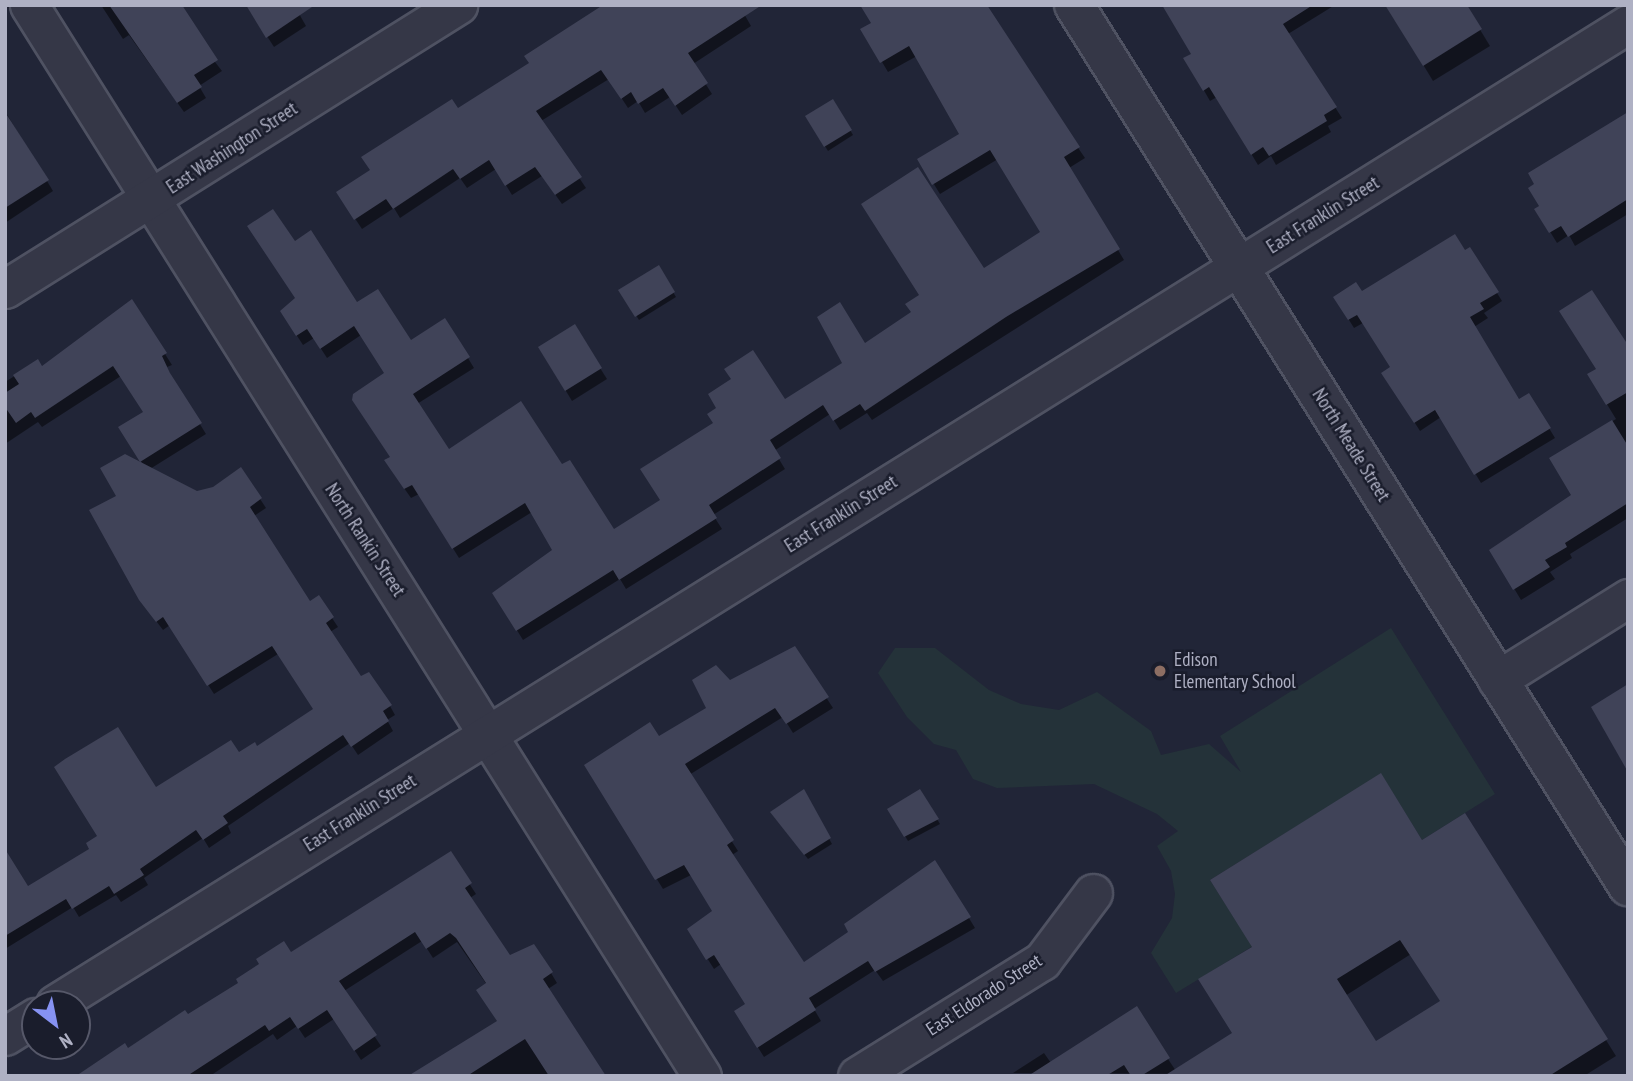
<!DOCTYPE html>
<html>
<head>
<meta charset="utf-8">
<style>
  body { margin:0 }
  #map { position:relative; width:1633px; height:1081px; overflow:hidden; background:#212537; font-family:"PT Sans Narrow",sans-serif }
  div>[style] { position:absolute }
  .green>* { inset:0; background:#243239 }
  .shadow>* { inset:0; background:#0007 }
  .building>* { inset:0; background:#404358 }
  .roads { filter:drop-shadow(2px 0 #4f5262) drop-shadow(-2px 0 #4f5262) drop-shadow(0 2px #4f5262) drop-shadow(0 -2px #4f5262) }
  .minor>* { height:37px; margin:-18.5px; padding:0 18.5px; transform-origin:18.5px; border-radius:18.5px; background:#353747 }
  .tertiary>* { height:38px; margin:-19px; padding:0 19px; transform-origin:19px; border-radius:19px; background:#353747 }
  .dots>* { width:19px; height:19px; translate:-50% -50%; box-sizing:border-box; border:4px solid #1a1d2c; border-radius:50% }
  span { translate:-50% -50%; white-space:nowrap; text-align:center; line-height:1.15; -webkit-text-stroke:5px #1a1d2c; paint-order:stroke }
  .street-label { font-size:19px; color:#afb1c4 }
  .poi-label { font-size:19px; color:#afb1c4 }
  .left { translate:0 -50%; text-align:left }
  .frame { position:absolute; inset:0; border:7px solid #afb1c4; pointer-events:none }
  .north { position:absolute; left:21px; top:990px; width:70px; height:70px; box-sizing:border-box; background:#1a1d2c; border:2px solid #565869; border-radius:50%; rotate:148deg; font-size:19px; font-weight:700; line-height:28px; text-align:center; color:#afb1c4 }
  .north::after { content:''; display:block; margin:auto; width:24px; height:32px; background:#8692f2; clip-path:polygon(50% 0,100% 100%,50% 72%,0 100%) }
</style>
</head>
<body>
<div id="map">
  <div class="green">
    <i style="clip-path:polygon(1391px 628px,1495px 794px,1422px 840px,1381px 774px,1210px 880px,1238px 924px,1266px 938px,1176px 993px,1151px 953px,1172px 918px,1175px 894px,1171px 871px,1157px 846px,1178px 831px,1157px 814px,1094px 784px,997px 788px,973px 779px,956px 750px,934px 744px,907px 717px,878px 673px,895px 648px,935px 648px,989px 690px,1021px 704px,1059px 710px,1097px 692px,1151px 731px,1161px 755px,1209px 744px,1241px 772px,1220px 736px)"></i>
  </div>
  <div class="shadow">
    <i style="clip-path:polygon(101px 5px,171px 5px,222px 71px,199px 86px,206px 98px,184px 112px,129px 35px,123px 39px)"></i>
    <i style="clip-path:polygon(247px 5px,298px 12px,306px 26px,274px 47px)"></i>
    <i style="clip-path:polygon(739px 5px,751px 26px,693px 64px,712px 94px,682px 115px,670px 97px,645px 113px,638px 101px,628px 108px,609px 79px,541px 121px,586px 188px,562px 204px,542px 176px,512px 195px,496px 169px,467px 188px,460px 178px,400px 218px,394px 208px,362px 229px,344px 202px,457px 110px)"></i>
    <i style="clip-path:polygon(1164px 5px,1335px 5px,1288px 34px,1342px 118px,1328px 126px,1331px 132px,1276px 165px,1271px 156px,1258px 165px,1217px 97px,1210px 101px,1186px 59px,1194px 54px)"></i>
    <i style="clip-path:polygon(1387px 5px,1465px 5px,1490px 46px,1433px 81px)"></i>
    <i style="clip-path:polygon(863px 30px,1001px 35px,1085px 158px,1069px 168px,1124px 260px,872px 420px,867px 413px,840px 430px,830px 414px,774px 451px,785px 469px,713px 515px,722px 529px,626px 589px,620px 579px,523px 640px,494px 593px,554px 550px,532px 512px,459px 558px,419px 494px,411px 498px,392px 471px,386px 374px,361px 335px,327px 358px,314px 338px,303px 345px,288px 322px,297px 299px,294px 243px,356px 305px,411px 342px,445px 320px,474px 368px,417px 404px,449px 452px,562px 466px,614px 531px,662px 501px,784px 401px,1043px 233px,998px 159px,940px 194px,919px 160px,961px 134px,917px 56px,888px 72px)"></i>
    <i style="clip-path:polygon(833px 101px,853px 135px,828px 151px,807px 117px)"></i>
    <i style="clip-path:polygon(5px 111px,53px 191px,5px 223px)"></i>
    <i style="clip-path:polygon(1628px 128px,1628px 214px,1575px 246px,1569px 235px,1557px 243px,1536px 209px)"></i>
    <i style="clip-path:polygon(658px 267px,676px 297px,639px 320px,621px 291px)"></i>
    <i style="clip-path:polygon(1497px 293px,1502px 301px,1484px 313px,1488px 318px,1474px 327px,1518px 401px,1529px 395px,1555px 438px,1481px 483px,1441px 417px,1420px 431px,1389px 382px,1392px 368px,1363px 323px,1354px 328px,1341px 307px,1361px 294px)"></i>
    <i style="clip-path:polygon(132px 302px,172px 365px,167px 367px,174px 382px,206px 434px,150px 469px,197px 493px,214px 488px,241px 470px,266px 508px,254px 516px,310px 603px,332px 618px,338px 627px,330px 632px,361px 679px,390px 706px,395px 715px,387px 720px,393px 731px,358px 755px,350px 743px,228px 826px,231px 833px,209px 848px,203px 838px,144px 878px,148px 885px,121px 902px,116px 895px,79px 917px,73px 907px,5px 949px,5px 873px,28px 889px,91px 849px,155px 790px,257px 748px,315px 710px,278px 654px,214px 694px,170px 625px,163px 630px,147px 609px,144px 466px,120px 428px,145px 413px,121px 376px,42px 427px,38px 422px,5px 444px,5px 382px,37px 362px,42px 369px)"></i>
    <i style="clip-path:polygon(574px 327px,607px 379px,572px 401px,540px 348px)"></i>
    <i style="clip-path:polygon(1628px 346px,1628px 518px,1570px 554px,1572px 558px,1550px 572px,1555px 579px,1521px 600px,1491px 550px,1574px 495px,1551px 458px,1616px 419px,1589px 375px)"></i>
    <i style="clip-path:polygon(794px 648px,833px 708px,793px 733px,783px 717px,689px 775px,738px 851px,732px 855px,803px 964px,850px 933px,935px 862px,975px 928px,883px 981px,875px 970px,814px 1009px,821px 1021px,764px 1057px,742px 1022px,747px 1005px,721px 964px,714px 969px,695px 939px,714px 911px,691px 875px,663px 889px,586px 765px,659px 738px,708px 709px,729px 682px)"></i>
    <i style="clip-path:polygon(803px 791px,832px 844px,808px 859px,775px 817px)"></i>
    <i style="clip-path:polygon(920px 791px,940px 824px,908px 841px,889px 809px)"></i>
    <i style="clip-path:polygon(evenodd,1465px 815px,1616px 1056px,1584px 1076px,1013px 1073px,1044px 1053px,1051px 1063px,1168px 1059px,1176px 1071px,1234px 1034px,1422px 842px,1465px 815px,1411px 954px,1441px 1002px,1375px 1043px,1345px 996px,1411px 954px)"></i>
    <i style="clip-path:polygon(450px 854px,476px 894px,470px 898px,509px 957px,551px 973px,557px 983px,548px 989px,605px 1076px,433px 1076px,498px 1022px,487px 985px,457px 942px,433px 958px,422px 941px,344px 991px,381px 1046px,361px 1060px,334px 1019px,305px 1038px,297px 1026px,277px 1040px,273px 1034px,210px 1076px,79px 1076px,187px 1017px)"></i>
  </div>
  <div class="building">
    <i style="clip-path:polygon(109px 5px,182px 5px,218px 60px,194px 75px,202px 87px,177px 103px)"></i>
    <i style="clip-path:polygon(246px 5px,315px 5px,266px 38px)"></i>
    <i style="clip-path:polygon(603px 5px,762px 5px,688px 53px,708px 83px,675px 106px,663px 88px,638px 104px,631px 92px,621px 99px,601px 70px,536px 111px,582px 177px,555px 195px,535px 167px,505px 186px,489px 160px,460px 179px,453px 169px,393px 209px,386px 199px,354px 220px,336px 192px,370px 170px,361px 157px,452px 99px,458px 108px,529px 63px,524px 56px)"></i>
    <i style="clip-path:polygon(860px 5px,987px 5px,1080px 147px,1064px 157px,1120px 249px,1006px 317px,865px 411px,860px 404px,833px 421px,823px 405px,770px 440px,781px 458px,709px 505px,717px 518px,619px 580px,613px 570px,516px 631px,492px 593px,552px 550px,525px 503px,452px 549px,412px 485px,404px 489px,384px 460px,390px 457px,352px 400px,353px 394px,384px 373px,354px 326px,320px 349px,307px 329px,296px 336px,280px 311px,295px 298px,247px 226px,273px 209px,295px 241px,311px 230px,357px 302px,378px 289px,411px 340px,445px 318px,470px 357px,413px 394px,449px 449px,521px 401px,562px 464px,570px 460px,614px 529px,660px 500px,640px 469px,713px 423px,707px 414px,716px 408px,708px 394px,731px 379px,724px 369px,753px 350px,785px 399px,842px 363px,817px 317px,840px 302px,865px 343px,911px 312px,905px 304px,919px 295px,861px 204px,918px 167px,984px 268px,1040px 232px,990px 150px,932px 185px,917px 159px,959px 134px,909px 46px,880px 63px,860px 29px,871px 23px)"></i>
    <i style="clip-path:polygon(1162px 5px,1313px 5px,1283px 24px,1337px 107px,1324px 115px,1327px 121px,1269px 156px,1263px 147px,1251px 155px,1209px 87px,1203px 91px,1183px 58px,1191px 54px)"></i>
    <i style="clip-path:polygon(1385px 5px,1467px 5px,1482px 29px,1423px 66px)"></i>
    <i style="clip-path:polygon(833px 99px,852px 130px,824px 147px,805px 116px)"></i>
    <i style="clip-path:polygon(5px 112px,49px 180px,5px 208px)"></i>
    <i style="clip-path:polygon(1628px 112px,1628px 199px,1568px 237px,1561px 226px,1549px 233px,1534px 209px,1539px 206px,1528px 188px,1534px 184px,1528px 173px)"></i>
    <i style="clip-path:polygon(1455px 234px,1465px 250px,1470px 247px,1499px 292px,1480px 303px,1484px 309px,1470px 317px,1519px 399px,1529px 393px,1551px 428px,1474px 475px,1435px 410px,1414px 423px,1381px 373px,1390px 367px,1357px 315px,1348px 320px,1333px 297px,1356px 282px,1362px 291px)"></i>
    <i style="clip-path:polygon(659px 265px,675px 292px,635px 317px,618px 290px)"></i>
    <i style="clip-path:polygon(1592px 290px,1628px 345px,1628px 392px,1606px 405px,1587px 374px,1596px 369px,1559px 311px)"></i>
    <i style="clip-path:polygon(132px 299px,167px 353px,162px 356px,170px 373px,202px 423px,140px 462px,118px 427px,143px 412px,113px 366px,35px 418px,31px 412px,16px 423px,5px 407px,5px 393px,19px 384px,13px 375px,38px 359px,42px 366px)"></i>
    <i style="clip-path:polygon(575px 324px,602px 368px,565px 391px,538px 347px)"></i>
    <i style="clip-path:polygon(1612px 420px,1628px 446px,1628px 503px,1565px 543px,1567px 547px,1545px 560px,1550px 567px,1513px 590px,1489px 550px,1571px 495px,1549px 458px)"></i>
    <i style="clip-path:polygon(125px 454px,197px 491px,213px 487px,241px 467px,262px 498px,250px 507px,310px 601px,319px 595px,334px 617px,326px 623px,361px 676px,369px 672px,392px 705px,383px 711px,389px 721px,351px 747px,343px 735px,223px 816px,228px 823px,203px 840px,196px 830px,140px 869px,144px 875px,114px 894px,109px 886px,72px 909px,66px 899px,5px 936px,5px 849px,28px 886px,89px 849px,86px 843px,97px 836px,54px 767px,65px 759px,118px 727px,156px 787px,231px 740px,239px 752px,255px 742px,257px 746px,313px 709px,272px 646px,207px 686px,163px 617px,156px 622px,139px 600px,89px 510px,116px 496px,100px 468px)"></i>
    <i style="clip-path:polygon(795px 646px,829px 697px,786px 724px,775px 708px,685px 764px,734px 840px,727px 845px,804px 962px,848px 932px,844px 924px,935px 860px,971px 917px,875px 972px,868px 961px,809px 998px,816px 1010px,757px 1048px,734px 1011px,745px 1004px,714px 955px,706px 960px,687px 929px,712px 911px,684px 865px,655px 880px,584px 765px,650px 722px,659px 736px,706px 708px,692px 680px,716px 665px,730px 680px)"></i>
    <i style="clip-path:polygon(1628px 684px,1628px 772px,1591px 707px)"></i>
    <i style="clip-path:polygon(evenodd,1381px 773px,1422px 840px,1465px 813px,1608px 1039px,1549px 1076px,1164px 1076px,1232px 1033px,1198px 979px,1252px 947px,1210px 880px,1381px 773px,1400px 940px,1440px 1001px,1376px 1041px,1337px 979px,1400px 940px)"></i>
    <i style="clip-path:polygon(804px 789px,831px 838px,804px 855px,770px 812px)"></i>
    <i style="clip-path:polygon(920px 789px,939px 819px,904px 837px,887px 809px)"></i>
    <i style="clip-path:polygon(451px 851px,472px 883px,465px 888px,510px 955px,534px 944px,553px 972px,543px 979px,606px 1076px,549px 1076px,525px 1039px,467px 1076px,408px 1076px,497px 1021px,476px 990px,486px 983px,456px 938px,450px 933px,426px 949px,415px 932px,339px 981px,377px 1035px,354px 1051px,327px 1010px,298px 1029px,290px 1017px,269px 1031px,265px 1025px,187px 1076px,76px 1076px,125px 1043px,128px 1048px,185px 1010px,188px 1014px,238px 983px,236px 979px,259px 964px,256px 959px,284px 941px,291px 952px)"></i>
    <i style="clip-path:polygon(1137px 1006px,1170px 1058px,1141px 1076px,1131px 1076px,1124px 1065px,1106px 1076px,1028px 1076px)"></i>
  </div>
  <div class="roads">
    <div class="minor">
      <i style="left:29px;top:5px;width:1265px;rotate:57.86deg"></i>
      <i style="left:5px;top:289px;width:535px;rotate:-32.08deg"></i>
      <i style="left:1497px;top:680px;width:155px;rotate:-32deg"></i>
      <i style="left:55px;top:1004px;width:1853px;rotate:-31.92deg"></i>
      <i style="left:5px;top:1036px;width:36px;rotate:-32deg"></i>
      <i style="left:857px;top:1076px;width:218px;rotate:-31.9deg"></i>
      <i style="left:1042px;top:961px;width:85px;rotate:-53.1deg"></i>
    </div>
    <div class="tertiary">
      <i style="left:1074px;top:5px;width:1041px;rotate:57.84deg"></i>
    </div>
  </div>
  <div class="dots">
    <i style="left:1160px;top:671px;background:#8d6e63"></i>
  </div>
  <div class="street-label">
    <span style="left:232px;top:148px;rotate:-33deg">East Washington Street</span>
    <span style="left:1323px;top:215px;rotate:-32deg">East Franklin Street</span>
    <span style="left:1351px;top:445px;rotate:58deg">North Meade Street</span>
    <span style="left:841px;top:514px;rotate:-32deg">East Franklin Street</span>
    <span style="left:365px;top:540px;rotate:57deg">North Rankin Street</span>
    <span style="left:360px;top:813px;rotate:-32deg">East Franklin Street</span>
    <span style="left:984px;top:995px;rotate:-33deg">East Eldorado Street</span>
  </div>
  <div class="poi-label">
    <span class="left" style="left:1174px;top:671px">Edison<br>Elementary School</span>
  </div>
  <div class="frame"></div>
  <div class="north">N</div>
</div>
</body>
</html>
